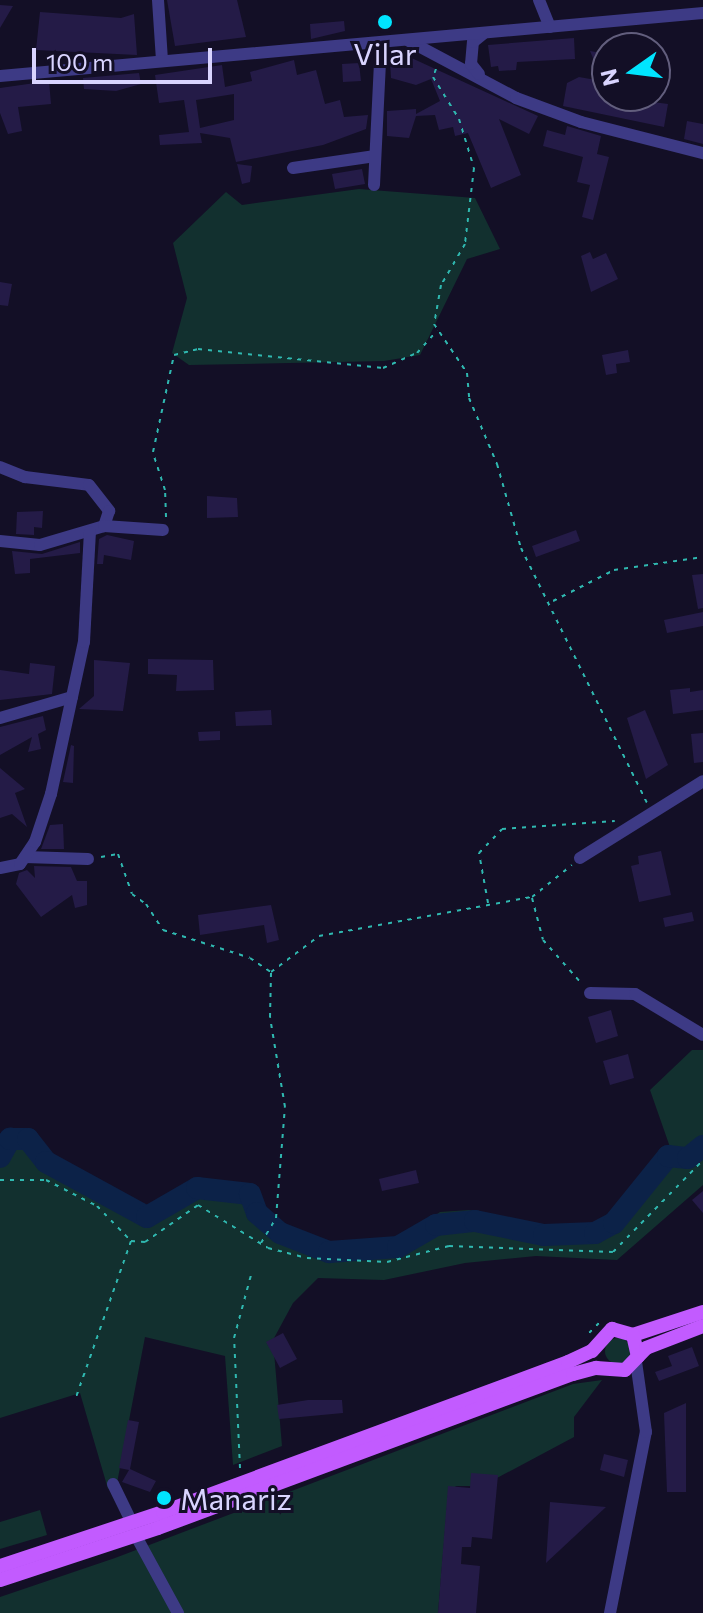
<!DOCTYPE html>
<html>
<head>
<meta charset="utf-8">
<style>
  body { margin:0 }
  #map { position:relative; width:703px; height:1613px; overflow:hidden; background:#130f26; font-family:Commissioner,sans-serif }
  div>[style] { position:absolute }
  .green>* { inset:0; background:#12302f }
  .round { border-radius:50% }
  .river>* { height:22px; margin:-11px; padding:0 11px; transform-origin:11px; border-radius:11px; background:#0c2248 }
  .building>* { inset:0; background:#241b47 }
  .path>* { height:2px; margin-top:-1px; transform-origin:0; background:repeating-linear-gradient(90deg,#2fb8b0 0 4px,transparent 0 10px) }
  .minor>* { height:12px; margin:-6px; padding:0 6px; transform-origin:6px; border-radius:6px; background:#3d3a85 }
  .major>* { height:14px; margin:-7px; padding:0 7px; transform-origin:7px; border-radius:7px; background:#c25bff }
  .dots>* { width:22px; height:22px; translate:-50% -50%; box-sizing:border-box; border:4px solid #130f26; border-radius:50% }
  span { translate:-50% -50%; white-space:nowrap; text-align:center; line-height:1.15; -webkit-text-stroke:6px #130f26; paint-order:stroke }
  .poi-label { font-size:30px; color:#d9d4ff }
  .left { translate:0 -50%; text-align:left }
  .north { position:absolute; left:591px; top:32px; width:80px; height:80px; box-sizing:border-box; background:#130f26; border:2px solid #625e7d; border-radius:50%; rotate:256deg; font-size:22px; font-weight:700; line-height:32px; text-align:center; color:#d9d4ff }
  .north::after { content:''; display:block; margin:auto; width:28px; height:36px; background:#00e5ff; clip-path:polygon(50% 0,100% 100%,50% 72%,0 100%) }
  .scale { position:absolute; left:32px; top:48px; width:180px; height:36px; box-sizing:border-box; border:4px solid #d9d4ff; border-top:0; padding-left:10px; font-size:24px; line-height:28px; white-space:nowrap; color:#d9d4ff; -webkit-text-stroke:6px #130f26; paint-order:stroke }
</style>
</head>
<body>
<div id="map">
  <div class="green">
    <i style="clip-path:polygon(359px 189px,475px 198px,500px 249px,467px 259px,420px 355px,384px 361px,189px 365px,172px 353px,187px 298px,173px 243px,226px 192px,242px 205px)"></i>
    <i style="clip-path:polygon(692px 1050px,703px 1050px,703px 1185px,617px 1260px,536px 1256px,465px 1263px,384px 1280px,318px 1278px,293px 1303px,273px 1340px,282px 1446px,233px 1465px,225px 1356px,145px 1337px,117px 1483px,108px 1489px,80px 1393px,0 1418px,0 1163px,14px 1146px,23px 1143px,45px 1170px,146px 1224px,199px 1194px,245px 1202px,321px 1244px,378px 1242px,413px 1231px,440px 1212px,469px 1210px,538px 1226px,590px 1227px,614px 1211px,671px 1150px,650px 1090px)"></i>
    <i class="round" style="left:605px;top:1338px;width:26px;height:26px"></i>
    <i style="clip-path:polygon(602px 1380px,574px 1417px,574px 1437px,482px 1486px,456px 1486px,448px 1495px,438px 1613px,0 1613px,0 1597px,115px 1558px,573px 1384px)"></i>
    <i style="clip-path:polygon(40px 1510px,47px 1535px,0 1549px,0 1522px)"></i>
  </div>
  <div class="river">
    <i style="left:0;top:1157px;width:21px;rotate:-61deg"></i>
    <i style="left:10px;top:1139px;width:18px"></i>
    <i style="left:28px;top:1139px;width:29px;rotate:52deg"></i>
    <i style="left:46px;top:1162px;width:115px;rotate:28.6deg"></i>
    <i style="left:147px;top:1217px;width:58px;rotate:-30.1deg"></i>
    <i style="left:197px;top:1188px;width:53px;rotate:6.5deg"></i>
    <i style="left:250px;top:1194px;width:20px;rotate:70deg"></i>
    <i style="left:257px;top:1213px;width:30px;rotate:41deg"></i>
    <i style="left:280px;top:1233px;width:53px;rotate:21.2deg"></i>
    <i style="left:329px;top:1252px;width:69px;rotate:-4.1deg"></i>
    <i style="left:398px;top:1247px;width:44px;rotate:-30.1deg"></i>
    <i style="left:436px;top:1225px;width:39px;rotate:-6deg"></i>
    <i style="left:475px;top:1221px;width:70px;rotate:11.5deg"></i>
    <i style="left:544px;top:1235px;width:51px;rotate:-2.2deg"></i>
    <i style="left:595px;top:1233px;width:21px;rotate:-28deg"></i>
    <i style="left:614px;top:1223px;width:86px;rotate:-51.1deg"></i>
    <i style="left:668px;top:1156px;width:20px;rotate:6deg"></i>
    <i style="left:688px;top:1158px;width:19px;rotate:-39deg"></i>
  </div>
  <div class="building">
    <i style="clip-path:polygon(167px 0,237px 0,246px 37px,175px 46px)"></i>
    <i style="clip-path:polygon(0 5px,13px 6px,0 28px)"></i>
    <i style="clip-path:polygon(40px 12px,121px 18px,134px 14px,137px 55px,36px 50px)"></i>
    <i style="clip-path:polygon(344px 21px,345px 31px,311px 39px,310px 24px)"></i>
    <i style="clip-path:polygon(574px 38px,575px 59px,517px 62px,516px 70px,499px 71px,498px 66px,491px 67px,488px 45px)"></i>
    <i style="clip-path:polygon(590px 51px,607px 54px,607px 64px,596px 65px)"></i>
    <i style="clip-path:polygon(405px 55px,538px 116px,529px 134px,499px 119px,521px 175px,491px 188px,468px 133px,455px 136px,453px 127px,439px 130px,435px 115px,416px 116px,409px 138px,387px 136px,387px 111px,416px 109px,416px 114px,440px 101px,431px 79px,416px 85px,391px 78px,390px 61px)"></i>
    <i style="clip-path:polygon(evenodd,294px 60px,297px 75px,316px 70px,325px 104px,340px 100px,344px 117px,368px 115px,366px 129px,323px 145px,236px 162px,230px 138px,200px 133px,202px 143px,160px 145px,159px 135px,189px 132px,184px 100px,159px 103px,155px 75px,222px 65px,225px 87px,252px 81px,250px 72px,294px 60px,234px 94px,234px 120px,200px 128px,196px 100px,234px 94px)"></i>
    <i style="clip-path:polygon(359px 63px,361px 81px,343px 82px,342px 64px)"></i>
    <i style="clip-path:polygon(139px 73px,141px 84px,116px 91px,84px 89px,83px 78px)"></i>
    <i style="clip-path:polygon(579px 77px,607px 82px,607px 96px,668px 104px,664px 127px,563px 106px,567px 83px)"></i>
    <i style="clip-path:polygon(49px 81px,51px 104px,18px 107px,22px 131px,8px 134px,0 113px,0 88px)"></i>
    <i style="clip-path:polygon(687px 121px,703px 124px,703px 144px,684px 139px)"></i>
    <i style="clip-path:polygon(567px 126px,601px 136px,597px 154px,609px 157px,593px 220px,582px 217px,590px 185px,577px 182px,583px 157px,543px 146px,547px 130px,565px 135px)"></i>
    <i style="clip-path:polygon(237px 164px,252px 166px,250px 182px,242px 184px)"></i>
    <i style="clip-path:polygon(362px 169px,365px 184px,335px 189px,332px 174px)"></i>
    <i style="clip-path:polygon(590px 252px,593px 259px,606px 253px,618px 279px,591px 292px,581px 256px)"></i>
    <i style="clip-path:polygon(0 282px,12px 284px,8px 306px,0 305px)"></i>
    <i style="clip-path:polygon(628px 350px,630px 362px,616px 364px,617px 373px,606px 375px,602px 355px)"></i>
    <i style="clip-path:polygon(207px 496px,237px 498px,238px 517px,207px 518px)"></i>
    <i style="clip-path:polygon(43px 511px,42px 528px,34px 527px,34px 535px,16px 534px,17px 512px)"></i>
    <i style="clip-path:polygon(576px 530px,580px 541px,536px 557px,532px 546px)"></i>
    <i style="clip-path:polygon(107px 535px,134px 541px,131px 560px,104px 555px,103px 564px,97px 564px,99px 539px)"></i>
    <i style="clip-path:polygon(80px 542px,80px 553px,30px 559px,30px 573px,15px 574px,12px 551px,42px 554px)"></i>
    <i style="clip-path:polygon(703px 574px,703px 608px,698px 609px,692px 575px)"></i>
    <i style="clip-path:polygon(703px 612px,703px 626px,667px 633px,664px 620px)"></i>
    <i style="clip-path:polygon(148px 659px,213px 660px,214px 690px,176px 691px,177px 675px,148px 674px)"></i>
    <i style="clip-path:polygon(94px 660px,130px 663px,123px 711px,79px 709px,94px 696px)"></i>
    <i style="clip-path:polygon(30px 663px,55px 666px,52px 694px,0 700px,0 670px,29px 674px)"></i>
    <i style="clip-path:polygon(690px 688px,690px 692px,703px 690px,703px 710px,673px 714px,670px 690px)"></i>
    <i style="clip-path:polygon(271px 710px,272px 725px,236px 726px,235px 712px)"></i>
    <i style="clip-path:polygon(645px 710px,668px 765px,646px 779px,627px 718px)"></i>
    <i style="clip-path:polygon(43px 716px,46px 730px,38px 734px,41px 749px,28px 752px,32px 737px,0 755px,0 727px)"></i>
    <i style="clip-path:polygon(220px 731px,220px 740px,199px 741px,198px 732px)"></i>
    <i style="clip-path:polygon(703px 733px,703px 762px,694px 763px,691px 734px)"></i>
    <i style="clip-path:polygon(71px 745px,74px 746px,73px 783px,63px 782px)"></i>
    <i style="clip-path:polygon(0 768px,25px 789px,15px 793px,27px 827px,12px 814px,0 818px)"></i>
    <i style="clip-path:polygon(63px 824px,64px 849px,41px 849px,50px 825px)"></i>
    <i style="clip-path:polygon(661px 851px,671px 895px,639px 902px,631px 866px,639px 864px,638px 856px)"></i>
    <i style="clip-path:polygon(34px 866px,71px 867px,77px 881px,87px 881px,87px 905px,75px 908px,72px 895px,41px 917px,16px 884px,19px 873px,27px 870px,35px 878px)"></i>
    <i style="clip-path:polygon(271px 905px,279px 940px,267px 943px,264px 925px,200px 935px,198px 915px)"></i>
    <i style="clip-path:polygon(692px 912px,694px 921px,665px 927px,663px 918px)"></i>
    <i style="clip-path:polygon(611px 1010px,618px 1036px,596px 1043px,588px 1017px)"></i>
    <i style="clip-path:polygon(628px 1054px,634px 1078px,610px 1085px,603px 1061px)"></i>
    <i style="clip-path:polygon(416px 1170px,419px 1183px,382px 1191px,379px 1179px)"></i>
    <i style="clip-path:polygon(703px 1191px,703px 1213px,692px 1200px)"></i>
    <i style="clip-path:polygon(283px 1333px,297px 1359px,280px 1368px,266px 1342px)"></i>
    <i style="clip-path:polygon(692px 1347px,699px 1366px,659px 1381px,655px 1372px,672px 1366px,668px 1356px)"></i>
    <i style="clip-path:polygon(308px 1400px,342px 1400px,343px 1413px,279px 1419px,277px 1405px)"></i>
    <i style="clip-path:polygon(686px 1403px,686px 1492px,667px 1492px,664px 1413px)"></i>
    <i style="clip-path:polygon(128px 1420px,139px 1422px,130px 1469px,156px 1481px,150px 1492px,122px 1482px,129px 1470px,119px 1468px)"></i>
    <i style="clip-path:polygon(604px 1454px,628px 1460px,624px 1477px,600px 1470px)"></i>
    <i style="clip-path:polygon(471px 1473px,498px 1475px,492px 1539px,472px 1537px,471px 1547px,462px 1547px,461px 1564px,480px 1566px,476px 1613px,438px 1613px,448px 1486px,470px 1488px)"></i>
    <i style="clip-path:polygon(550px 1502px,606px 1507px,546px 1563px)"></i>
  </div>
  <div class="path">
    <i style="left:436px;top:69px;width:9px;rotate:111deg"></i>
    <i style="left:433px;top:77px;width:49px;rotate:58.2deg"></i>
    <i style="left:459px;top:119px;width:51px;rotate:73deg"></i>
    <i style="left:474px;top:168px;width:77px;rotate:96.8deg"></i>
    <i style="left:465px;top:244px;width:48px;rotate:120.3deg"></i>
    <i style="left:441px;top:285px;width:40px;rotate:100deg"></i>
    <i style="left:434px;top:324px;width:59px;rotate:56deg"></i>
    <i style="left:467px;top:373px;width:25px;rotate:85deg"></i>
    <i style="left:469px;top:398px;width:72px;rotate:67deg"></i>
    <i style="left:497px;top:464px;width:87px;rotate:74.1deg"></i>
    <i style="left:521px;top:548px;width:284px;rotate:63.7deg"></i>
    <i style="left:166px;top:517px;width:27px;rotate:-92deg"></i>
    <i style="left:165px;top:490px;width:40px;rotate:-108deg"></i>
    <i style="left:153px;top:452px;width:99px;rotate:-77.8deg"></i>
    <i style="left:174px;top:355px;width:25px;rotate:-14deg"></i>
    <i style="left:198px;top:349px;width:186px;rotate:5.9deg"></i>
    <i style="left:383px;top:368px;width:37px;rotate:-24deg"></i>
    <i style="left:417px;top:353px;width:30px;rotate:-48deg"></i>
    <i style="left:553px;top:601px;width:68px;rotate:-26.9deg"></i>
    <i style="left:614px;top:570px;width:90px;rotate:-8.3deg"></i>
    <i style="left:101px;top:857px;width:17px;rotate:-10deg"></i>
    <i style="left:118px;top:854px;width:42px;rotate:70.7deg"></i>
    <i style="left:132px;top:894px;width:17px;rotate:36deg"></i>
    <i style="left:146px;top:904px;width:31px;rotate:57deg"></i>
    <i style="left:163px;top:930px;width:91px;rotate:17.8deg"></i>
    <i style="left:250px;top:958px;width:25px;rotate:34deg"></i>
    <i style="left:271px;top:972px;width:60px;rotate:-36.9deg"></i>
    <i style="left:319px;top:936px;width:217px;rotate:-10.4deg"></i>
    <i style="left:532px;top:897px;width:51px;rotate:-38.7deg"></i>
    <i style="left:532px;top:898px;width:43px;rotate:75.3deg"></i>
    <i style="left:543px;top:940px;width:57px;rotate:48.5deg"></i>
    <i style="left:488px;top:903px;width:51px;rotate:-100.2deg"></i>
    <i style="left:479px;top:853px;width:33px;rotate:-46deg"></i>
    <i style="left:502px;top:829px;width:113px;rotate:-4deg"></i>
    <i style="left:0;top:1180px;width:46px"></i>
    <i style="left:46px;top:1180px;width:57px;rotate:27deg"></i>
    <i style="left:97px;top:1206px;width:49px;rotate:45.8deg"></i>
    <i style="left:131px;top:1241px;width:165px;rotate:109.4deg"></i>
    <i style="left:131px;top:1241px;width:14px;rotate:4deg"></i>
    <i style="left:145px;top:1242px;width:65px;rotate:-34.9deg"></i>
    <i style="left:198px;top:1205px;width:82px;rotate:31.6deg"></i>
    <i style="left:268px;top:1248px;width:40px;rotate:14.4deg"></i>
    <i style="left:307px;top:1258px;width:80px;rotate:2.9deg"></i>
    <i style="left:387px;top:1262px;width:64px;rotate:-14.5deg"></i>
    <i style="left:449px;top:1246px;width:164px;rotate:2.1deg"></i>
    <i style="left:613px;top:1252px;width:129px;rotate:-45.6deg"></i>
    <i style="left:261px;top:1243px;width:29px;rotate:-59deg"></i>
    <i style="left:276px;top:1218px;width:111px;rotate:-85.4deg"></i>
    <i style="left:285px;top:1107px;width:91px;rotate:-99.5deg"></i>
    <i style="left:270px;top:1017px;width:45px;rotate:-88.7deg"></i>
    <i style="left:589px;top:1333px;width:18px;rotate:-45deg"></i>
    <i style="left:240px;top:1468px;width:130px;rotate:-92.6deg"></i>
    <i style="left:234px;top:1338px;width:65px;rotate:-74.9deg"></i>
  </div>
  <div class="minor">
    <i style="left:158px;top:0;width:61px;rotate:86.2deg"></i>
    <i style="left:539px;top:0;width:29px;rotate:68deg"></i>
    <i style="left:409px;top:41px;width:121px;rotate:28deg"></i>
    <i style="left:516px;top:98px;width:69px;rotate:20.3deg"></i>
    <i style="left:581px;top:122px;width:126px;rotate:14.3deg"></i>
    <i style="left:479px;top:74px;width:13px;rotate:-129deg"></i>
    <i style="left:471px;top:64px;width:22px;rotate:-85deg"></i>
    <i style="left:473px;top:42px;width:13px;rotate:-39deg"></i>
    <i style="left:0;top:76px;width:706px;rotate:-5.12deg"></i>
    <i style="left:293px;top:168px;width:83px;rotate:-8.3deg"></i>
    <i style="left:374px;top:185px;width:142px;rotate:-87.2deg"></i>
    <i style="left:0;top:467px;width:27px;rotate:22deg"></i>
    <i style="left:25px;top:477px;width:64px;rotate:7.1deg"></i>
    <i style="left:89px;top:485px;width:33px;rotate:52deg"></i>
    <i style="left:109px;top:511px;width:16px;rotate:108deg"></i>
    <i style="left:0;top:541px;width:40px;rotate:5.7deg"></i>
    <i style="left:40px;top:545px;width:67px;rotate:-16.5deg"></i>
    <i style="left:104px;top:526px;width:59px;rotate:3.9deg"></i>
    <i style="left:0;top:718px;width:75px;rotate:-16.3deg"></i>
    <i style="left:25px;top:857px;width:63px;rotate:1.8deg"></i>
    <i style="left:580px;top:858px;width:145px;rotate:-32deg"></i>
    <i style="left:0;top:868px;width:20px;rotate:-11deg"></i>
    <i style="left:20px;top:864px;width:27px;rotate:-56deg"></i>
    <i style="left:35px;top:842px;width:51px;rotate:-71.6deg"></i>
    <i style="left:51px;top:794px;width:156px;rotate:-77.8deg"></i>
    <i style="left:84px;top:642px;width:110px;rotate:-86.9deg"></i>
    <i style="left:590px;top:993px;width:45px;rotate:1.3deg"></i>
    <i style="left:635px;top:994px;width:79px;rotate:31.1deg"></i>
    <i style="left:113px;top:1484px;width:43px;rotate:64deg"></i>
    <i style="left:136px;top:1536px;width:88px;rotate:61.4deg"></i>
    <i style="left:610px;top:1613px;width:185px;rotate:-78.8deg"></i>
    <i style="left:646px;top:1432px;width:71px;rotate:-98.1deg"></i>
  </div>
  <div class="major">
    <i style="left:633px;top:1335px;width:74px;rotate:-18.2deg"></i>
    <i style="left:0;top:1566px;width:172px;rotate:-18.3deg"></i>
    <i style="left:163px;top:1512px;width:432px;rotate:-20.3deg"></i>
    <i style="left:568px;top:1362px;width:26px;rotate:-25deg"></i>
    <i style="left:592px;top:1351px;width:30px;rotate:-48deg"></i>
    <i style="left:612px;top:1329px;width:22px;rotate:16deg"></i>
    <i style="left:633px;top:1335px;width:22px;rotate:77deg"></i>
    <i style="left:0;top:1580px;width:166px;rotate:-18.2deg"></i>
    <i style="left:158px;top:1528px;width:443px;rotate:-20.4deg"></i>
    <i style="left:573px;top:1374px;width:24px;rotate:-15deg"></i>
    <i style="left:596px;top:1368px;width:29px;rotate:4deg"></i>
    <i style="left:625px;top:1370px;width:30px;rotate:-46deg"></i>
    <i style="left:646px;top:1348px;width:61px;rotate:-21.1deg"></i>
  </div>
  <div class="dots">
    <i style="left:385px;top:22px;background:#00e5ff"></i>
    <i style="left:164px;top:1498px;background:#00e5ff"></i>
  </div>
  <div class="poi-label">
    <span style="left:385px;top:53px">Vilar</span>
    <span class="left" style="left:180px;top:1498px">Manariz</span>
  </div>
  <div class="north">N</div>
  <div class="scale">100 m</div>
</div>
</body>
</html>
